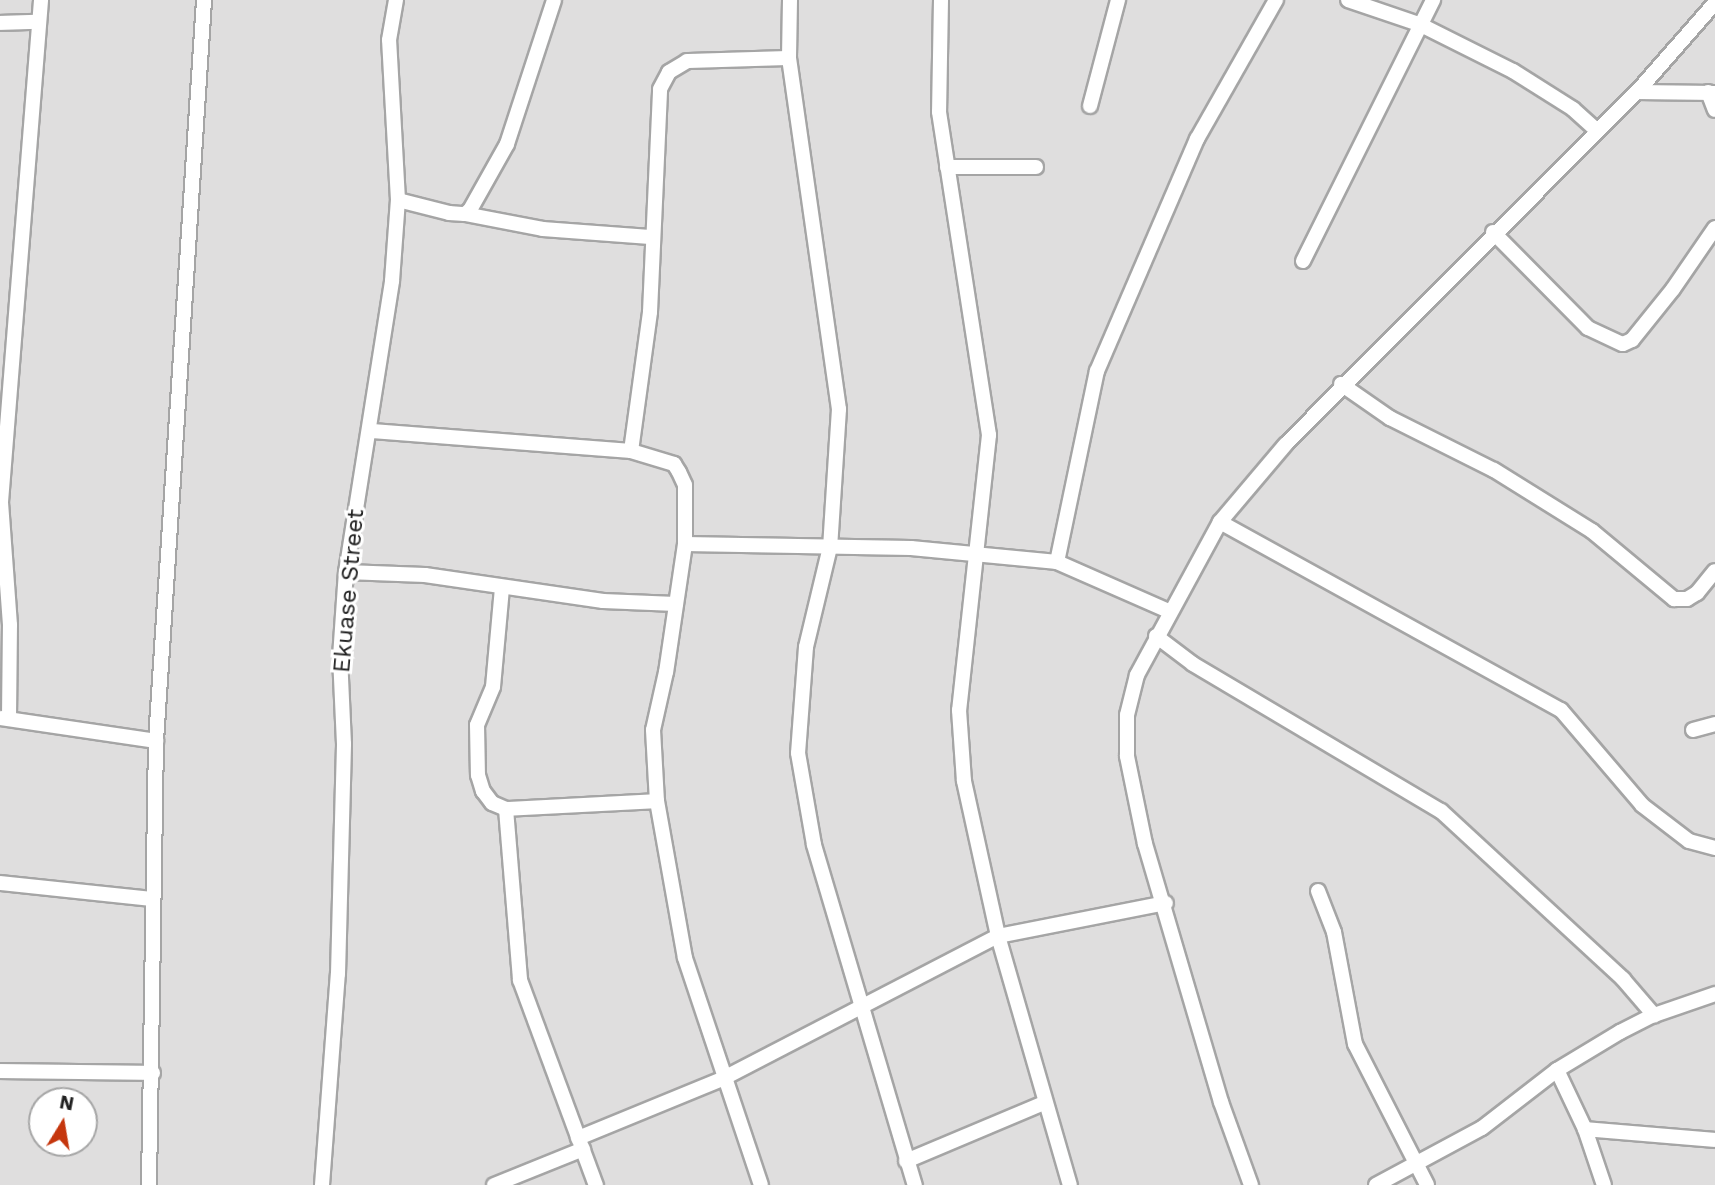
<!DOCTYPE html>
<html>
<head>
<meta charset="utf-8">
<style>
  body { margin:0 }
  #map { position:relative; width:1715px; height:1185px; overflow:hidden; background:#f1f0e8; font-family:"Work Sans",sans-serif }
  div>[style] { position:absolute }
  .residential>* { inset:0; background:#dfdede }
  .roads { filter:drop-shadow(2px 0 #a5a5a5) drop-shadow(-2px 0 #a5a5a5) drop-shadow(0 2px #a5a5a5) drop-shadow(0 -2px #a5a5a5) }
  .minor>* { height:14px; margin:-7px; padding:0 7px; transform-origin:7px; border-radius:7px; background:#fff }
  span { translate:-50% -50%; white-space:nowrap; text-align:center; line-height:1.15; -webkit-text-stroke:6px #fff; paint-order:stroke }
  .street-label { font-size:24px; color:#212121 }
  .north { position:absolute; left:28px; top:1087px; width:70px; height:70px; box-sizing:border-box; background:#fff; border:2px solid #a6a6a6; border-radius:50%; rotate:11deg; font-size:19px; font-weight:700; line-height:28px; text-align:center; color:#212121 }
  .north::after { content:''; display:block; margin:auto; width:24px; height:32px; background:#c5360d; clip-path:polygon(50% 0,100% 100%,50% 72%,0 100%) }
</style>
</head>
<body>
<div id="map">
  <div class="residential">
    <i style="clip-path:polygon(evenodd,0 0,1715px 0,1715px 1185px,0 1185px,0 0,42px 1101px,84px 1101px,84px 1143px,42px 1143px,42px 1101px)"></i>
  </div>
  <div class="roads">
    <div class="minor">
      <i style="left:790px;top:0;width:58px;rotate:91deg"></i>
      <i style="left:789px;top:58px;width:355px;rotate:81.9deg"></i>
      <i style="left:839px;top:409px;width:138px;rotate:93.7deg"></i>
      <i style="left:830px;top:547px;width:103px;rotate:103.5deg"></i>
      <i style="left:806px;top:647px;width:106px;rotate:94.3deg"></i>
      <i style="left:798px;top:753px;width:93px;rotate:80.1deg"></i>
      <i style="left:814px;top:845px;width:355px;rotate:73.5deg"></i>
      <i style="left:941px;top:0;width:112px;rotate:91deg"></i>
      <i style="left:939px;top:112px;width:327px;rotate:81.2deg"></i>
      <i style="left:989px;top:435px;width:277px;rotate:96.2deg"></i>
      <i style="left:959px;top:710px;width:71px;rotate:86deg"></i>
      <i style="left:964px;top:781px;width:159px;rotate:77.6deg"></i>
      <i style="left:998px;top:936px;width:259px;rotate:73.9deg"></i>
      <i style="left:1348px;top:0;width:75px;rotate:18.7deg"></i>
      <i style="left:1419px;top:24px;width:105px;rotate:26.6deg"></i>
      <i style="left:1513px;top:71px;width:71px;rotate:32.3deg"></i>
      <i style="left:1573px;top:109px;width:31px;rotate:42deg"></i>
      <i style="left:0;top:23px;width:38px;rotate:-2deg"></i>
      <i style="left:1637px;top:92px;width:78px;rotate:0.7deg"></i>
      <i style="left:1708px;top:92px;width:19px;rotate:69deg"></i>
      <i style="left:1090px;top:106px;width:110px;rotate:-75.2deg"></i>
      <i style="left:947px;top:167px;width:89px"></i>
      <i style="left:398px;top:200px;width:53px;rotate:14.3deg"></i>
      <i style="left:449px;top:213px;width:16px;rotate:4deg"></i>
      <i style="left:465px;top:214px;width:6px;rotate:-39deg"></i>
      <i style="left:470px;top:210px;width:76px;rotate:-60.7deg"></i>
      <i style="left:507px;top:144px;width:151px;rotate:-71.9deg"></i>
      <i style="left:465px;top:214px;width:79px;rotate:10.9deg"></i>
      <i style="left:543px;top:229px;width:107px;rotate:4.3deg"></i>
      <i style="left:1493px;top:232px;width:135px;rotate:45.3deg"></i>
      <i style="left:1588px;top:328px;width:38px;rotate:25deg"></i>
      <i style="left:1623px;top:344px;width:10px;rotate:-24deg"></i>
      <i style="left:1632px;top:340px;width:65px;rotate:-51.2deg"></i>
      <i style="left:1673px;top:289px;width:74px;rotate:-55.5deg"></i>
      <i style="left:1303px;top:261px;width:292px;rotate:-63.5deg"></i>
      <i style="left:1341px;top:384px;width:60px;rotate:34.8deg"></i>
      <i style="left:1390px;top:418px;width:116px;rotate:26.6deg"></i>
      <i style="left:1494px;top:470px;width:115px;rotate:31.9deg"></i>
      <i style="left:1592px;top:531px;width:107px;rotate:39.7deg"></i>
      <i style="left:1674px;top:599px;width:13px"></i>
      <i style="left:1687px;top:599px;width:12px;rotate:-31deg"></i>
      <i style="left:1697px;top:593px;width:28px;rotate:-51deg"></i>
      <i style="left:372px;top:431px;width:260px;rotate:4.4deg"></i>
      <i style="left:631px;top:451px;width:45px;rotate:16.8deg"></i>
      <i style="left:674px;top:464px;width:9px;rotate:58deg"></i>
      <i style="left:679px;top:472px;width:14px;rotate:65deg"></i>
      <i style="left:685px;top:485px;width:59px;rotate:90deg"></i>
      <i style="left:685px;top:544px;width:129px;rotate:98.4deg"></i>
      <i style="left:666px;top:672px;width:59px;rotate:102.6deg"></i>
      <i style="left:653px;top:730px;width:71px;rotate:86.8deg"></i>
      <i style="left:657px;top:801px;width:159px;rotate:79.9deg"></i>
      <i style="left:685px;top:958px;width:239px;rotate:71.5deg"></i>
      <i style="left:631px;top:451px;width:140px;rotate:-82.2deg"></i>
      <i style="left:650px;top:312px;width:223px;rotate:-87.4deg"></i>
      <i style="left:660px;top:89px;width:19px;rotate:-62deg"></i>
      <i style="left:669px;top:72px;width:21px;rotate:-31deg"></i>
      <i style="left:687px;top:61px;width:102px;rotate:-1.7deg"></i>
      <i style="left:1220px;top:522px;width:389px;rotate:28.9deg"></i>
      <i style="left:1561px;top:710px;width:125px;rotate:49.5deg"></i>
      <i style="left:1642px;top:805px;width:59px;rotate:37.5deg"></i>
      <i style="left:1689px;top:841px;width:27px;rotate:15deg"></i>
      <i style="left:685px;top:544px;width:226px;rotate:1deg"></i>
      <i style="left:911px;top:548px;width:147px;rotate:5.5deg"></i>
      <i style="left:1057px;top:562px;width:195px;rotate:-78.2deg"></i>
      <i style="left:1097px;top:371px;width:253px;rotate:-66.7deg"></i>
      <i style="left:1197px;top:139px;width:160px;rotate:-60.4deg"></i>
      <i style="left:1057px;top:562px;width:124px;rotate:23.7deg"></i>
      <i style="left:346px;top:572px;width:79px;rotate:2.2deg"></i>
      <i style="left:425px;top:575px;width:180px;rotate:8.3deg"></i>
      <i style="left:603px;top:601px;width:73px;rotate:2.4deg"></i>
      <i style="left:502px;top:588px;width:99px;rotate:95.2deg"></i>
      <i style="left:493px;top:687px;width:41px;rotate:112.8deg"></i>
      <i style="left:477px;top:725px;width:50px;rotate:88.9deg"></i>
      <i style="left:478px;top:775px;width:17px;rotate:73deg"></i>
      <i style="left:483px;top:791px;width:15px;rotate:53deg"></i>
      <i style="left:492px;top:803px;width:15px;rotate:23deg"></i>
      <i style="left:506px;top:809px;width:151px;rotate:-3deg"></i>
      <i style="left:1156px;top:636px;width:46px;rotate:37.1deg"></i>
      <i style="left:1193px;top:664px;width:288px;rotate:30.7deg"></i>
      <i style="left:1441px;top:811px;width:248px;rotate:42.7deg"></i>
      <i style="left:1623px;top:979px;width:48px;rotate:49.3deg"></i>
      <i style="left:1px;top:718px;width:157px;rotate:8.4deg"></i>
      <i style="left:9px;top:718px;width:93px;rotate:-89.4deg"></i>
      <i style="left:10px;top:625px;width:123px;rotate:-94.2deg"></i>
      <i style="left:1px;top:502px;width:504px;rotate:-85.44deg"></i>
      <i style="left:1693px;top:730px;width:23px;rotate:-15deg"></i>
      <i style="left:506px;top:809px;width:172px;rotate:85.3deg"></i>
      <i style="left:520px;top:980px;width:219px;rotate:69.7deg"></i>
      <i style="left:0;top:883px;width:153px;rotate:6deg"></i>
      <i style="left:1318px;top:891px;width:44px;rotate:68.7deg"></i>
      <i style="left:1334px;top:932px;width:114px;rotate:79.4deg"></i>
      <i style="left:1355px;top:1044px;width:158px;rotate:62.9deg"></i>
      <i style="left:1557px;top:1070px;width:65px;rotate:64.6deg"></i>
      <i style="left:1585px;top:1129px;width:59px;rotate:71.3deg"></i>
      <i style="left:0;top:1071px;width:153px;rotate:0.7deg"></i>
      <i style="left:1585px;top:1129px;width:130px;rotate:4.8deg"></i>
      <i style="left:578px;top:1138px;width:156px;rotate:-22.3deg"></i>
      <i style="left:722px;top:1079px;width:311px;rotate:-27.4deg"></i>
      <i style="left:998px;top:936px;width:171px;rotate:-11.1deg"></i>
      <i style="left:906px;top:1161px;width:150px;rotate:-22.8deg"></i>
      <i style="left:149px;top:1185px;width:444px;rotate:-89.1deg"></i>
      <i style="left:156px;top:741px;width:743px;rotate:-86.29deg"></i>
      <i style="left:322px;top:1185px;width:212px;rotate:-85.7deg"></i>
      <i style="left:338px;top:974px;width:230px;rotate:-88.5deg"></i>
      <i style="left:344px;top:744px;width:87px;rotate:-92.6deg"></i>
      <i style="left:340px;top:657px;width:85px;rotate:-86deg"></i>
      <i style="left:346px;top:572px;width:295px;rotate:-81deg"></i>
      <i style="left:392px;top:281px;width:81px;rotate:-85.8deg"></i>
      <i style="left:398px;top:200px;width:160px;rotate:-93.2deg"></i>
      <i style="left:389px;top:40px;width:41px;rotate:-80.1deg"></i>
      <i style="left:494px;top:1185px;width:96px;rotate:-22deg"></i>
      <i style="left:1251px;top:1185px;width:88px;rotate:-109.9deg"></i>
      <i style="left:1221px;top:1102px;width:269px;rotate:-106.4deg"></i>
      <i style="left:1145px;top:844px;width:90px;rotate:-101.6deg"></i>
      <i style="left:1127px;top:756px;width:41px;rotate:-90deg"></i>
      <i style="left:1127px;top:715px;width:41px;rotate:-76deg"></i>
      <i style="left:1137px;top:675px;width:174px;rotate:-61.5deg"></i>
      <i style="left:1220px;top:522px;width:101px;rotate:-49.8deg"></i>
      <i style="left:1285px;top:445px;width:499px;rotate:-45.1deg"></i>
      <i style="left:1637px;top:92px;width:118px;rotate:-48.8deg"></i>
      <i style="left:1376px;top:1185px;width:120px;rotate:-28.3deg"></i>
      <i style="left:1482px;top:1128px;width:95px;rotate:-37.7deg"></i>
      <i style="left:1557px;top:1070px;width:74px;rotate:-31.1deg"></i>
      <i style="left:1620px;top:1032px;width:38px;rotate:-27deg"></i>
      <i style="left:1654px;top:1015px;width:65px;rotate:-19deg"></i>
    </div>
  </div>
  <div class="street-label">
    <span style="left:349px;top:591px;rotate:-85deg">Ekuase Street</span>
  </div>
  <div class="north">N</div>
</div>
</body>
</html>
